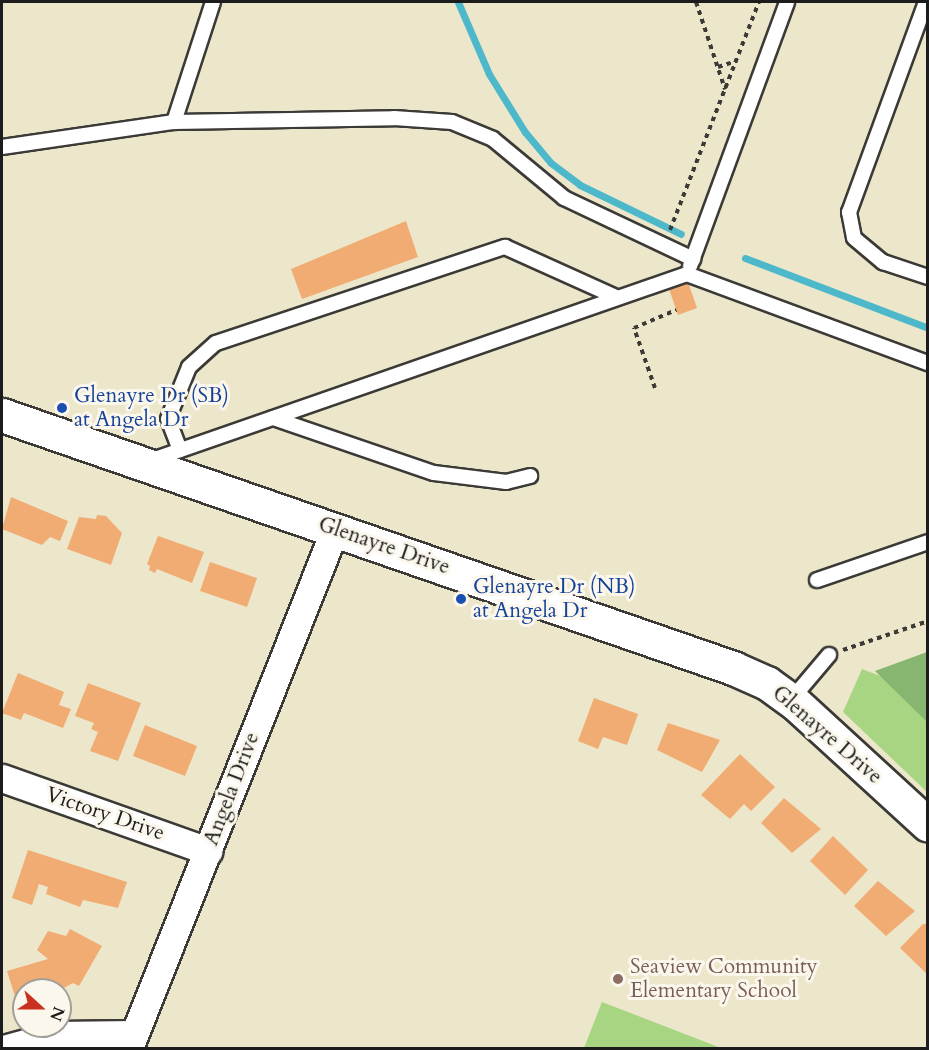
<!DOCTYPE html>
<html>
<head>
<meta charset="utf-8">
<style>
  body { margin:0 }
  #map { position:relative; width:929px; height:1050px; overflow:hidden; background:#ece7cb; font-family:Cardo,serif }
  div>[style] { position:absolute }
  .green>* { inset:0; background:#a8d582 }
  .forest>* { inset:0; background:#86b670 }
  .stream>* { height:7px; margin:-3.5px; padding:0 3.5px; transform-origin:3.5px; border-radius:3.5px; background:#4eb8cb }
  .building>* { inset:0; background:#f0ac73 }
  .path>* { height:4px; margin-top:-2px; transform-origin:0; background:repeating-linear-gradient(90deg,#3b3a36 0 4.5px,transparent 0 9px) }
  .roads { filter:drop-shadow(2px 0 #3b3a36) drop-shadow(-2px 0 #3b3a36) drop-shadow(0 2px #3b3a36) drop-shadow(0 -2px #3b3a36) }
  .lane>* { height:14px; margin:-7px; padding:0 7px; transform-origin:7px; border-radius:7px; background:#fff }
  .street>* { height:27px; margin:-13.5px; padding:0 13.5px; transform-origin:13.5px; border-radius:13.5px; background:#fff }
  .secondary>* { height:33px; margin:-16.5px; padding:0 16.5px; transform-origin:16.5px; border-radius:16.5px; background:#fff }
  .dots>* { width:16px; height:16px; translate:-50% -50%; box-sizing:border-box; border:3px solid #fbf7ec; border-radius:50% }
  span { translate:-50% -50%; white-space:nowrap; text-align:center; line-height:1.15; -webkit-text-stroke:6px #fbf7ec; paint-order:stroke }
  .transit-label { font-size:21px; color:#164399 }
  .left { translate:0 -50%; text-align:left }
  .street-label { font-size:21px; color:#1c1c1c }
  .education-label { font-size:21px; color:#785e54 }
  .frame { position:absolute; inset:0; border:3px solid #1c1c1c; pointer-events:none }
  .north { position:absolute; left:12px; top:978px; width:60px; height:60px; box-sizing:border-box; background:#fbf7ec; border:2px solid #a29f99; border-radius:50%; rotate:111deg; font-size:16px; font-weight:700; line-height:24px; text-align:center; color:#1c1c1c }
  .north::after { content:''; display:block; margin:auto; width:21px; height:27px; background:#c8321e; clip-path:polygon(50% 0,100% 100%,50% 72%,0 100%) }
</style>
</head>
<body>
<div id="map">
  <div class="green">
    <i style="clip-path:polygon(862px 669px,927px 694px,927px 792px,843px 712px)"></i>
    <i style="clip-path:polygon(602px 1002px,721px 1048px,584px 1048px)"></i>
  </div>
  <div class="forest">
    <i style="clip-path:polygon(927px 652px,928px 652px,927px 722px,875px 671px)"></i>
  </div>
  <div class="stream">
    <i style="left:458px;top:2px;width:78px;rotate:66.7deg"></i>
    <i style="left:489px;top:74px;width:68px;rotate:58.2deg"></i>
    <i style="left:525px;top:132px;width:40px;rotate:50deg"></i>
    <i style="left:551px;top:163px;width:36px;rotate:37deg"></i>
    <i style="left:580px;top:185px;width:112px;rotate:25.9deg"></i>
    <i style="left:745px;top:258px;width:196px;rotate:20.9deg"></i>
  </div>
  <div class="building">
    <i style="clip-path:polygon(406px 221px,418px 257px,302px 299px,291px 269px)"></i>
    <i style="clip-path:polygon(688px 282px,697px 308px,678px 315px,669px 289px)"></i>
    <i style="clip-path:polygon(11px 497px,68px 521px,60px 541px,50px 537px,42px 545px,2px 529px)"></i>
    <i style="clip-path:polygon(97px 515px,106px 516px,122px 533px,111px 565px,67px 549px,79px 517px,96px 519px)"></i>
    <i style="clip-path:polygon(158px 536px,204px 552px,192px 583px,157px 569px,155px 573px,149px 570px,150px 566px,147px 564px)"></i>
    <i style="clip-path:polygon(210px 562px,257px 578px,247px 607px,200px 591px)"></i>
    <i style="clip-path:polygon(18px 673px,64px 692px,59px 705px,71px 709px,63px 728px,24px 713px,21px 720px,2px 713px)"></i>
    <i style="clip-path:polygon(88px 683px,141px 703px,118px 761px,90px 751px,98px 732px,91px 729px,94px 723px,75px 716px)"></i>
    <i style="clip-path:polygon(594px 698px,638px 714px,627px 745px,603px 737px,598px 749px,578px 741px)"></i>
    <i style="clip-path:polygon(668px 723px,720px 740px,702px 772px,657px 750px)"></i>
    <i style="clip-path:polygon(145px 725px,197px 746px,185px 776px,133px 756px)"></i>
    <i style="clip-path:polygon(740px 754px,775px 787px,751px 811px,744px 804px,730px 819px,701px 795px)"></i>
    <i style="clip-path:polygon(784px 798px,821px 829px,792px 853px,761px 823px)"></i>
    <i style="clip-path:polygon(833px 836px,868px 870px,845px 895px,810px 861px)"></i>
    <i style="clip-path:polygon(28px 850px,127px 882px,118px 908px,83px 900px,80px 907px,46px 894px,48px 887px,39px 884px,32px 905px,12px 898px)"></i>
    <i style="clip-path:polygon(878px 881px,915px 911px,886px 936px,854px 906px)"></i>
    <i style="clip-path:polygon(923px 924px,928px 924px,928px 975px,900px 948px)"></i>
    <i style="clip-path:polygon(70px 929px,102px 946px,79px 986px,73px 983px,60px 990px,24px 990px,24px 1001px,17px 1003px,7px 971px,48px 959px,37px 950px,48px 931px,66px 936px)"></i>
  </div>
  <div class="path">
    <i style="left:696px;top:2px;width:92px;rotate:71.6deg"></i>
    <i style="left:718px;top:67px;width:19px;rotate:-18deg"></i>
    <i style="left:670px;top:230px;width:245px;rotate:-68.7deg"></i>
    <i style="left:655px;top:388px;width:64px;rotate:-109.3deg"></i>
    <i style="left:634px;top:328px;width:46px;rotate:-23.2deg"></i>
    <i style="left:843px;top:650px;width:90px;rotate:-18.8deg"></i>
  </div>
  <div class="roads">
    <div class="lane">
      <i style="left:926px;top:2px;width:224px;rotate:110.1deg"></i>
      <i style="left:849px;top:212px;width:26px;rotate:79deg"></i>
      <i style="left:854px;top:238px;width:38px;rotate:40deg"></i>
      <i style="left:883px;top:262px;width:47px;rotate:18.4deg"></i>
      <i style="left:174px;top:122px;width:126px;rotate:-72deg"></i>
      <i style="left:2px;top:147px;width:174px;rotate:-8.3deg"></i>
      <i style="left:174px;top:122px;width:220px;rotate:-1deg"></i>
      <i style="left:394px;top:118px;width:58px;rotate:3.9deg"></i>
      <i style="left:452px;top:122px;width:44px;rotate:22.5deg"></i>
      <i style="left:493px;top:139px;width:92px;rotate:39.7deg"></i>
      <i style="left:564px;top:198px;width:143px;rotate:25.3deg"></i>
      <i style="left:690px;top:266px;width:281px;rotate:-69.8deg"></i>
      <i style="left:273px;top:418px;width:170px;rotate:18.9deg"></i>
      <i style="left:434px;top:473px;width:73px;rotate:7.1deg"></i>
      <i style="left:506px;top:482px;width:25px;rotate:-14deg"></i>
      <i style="left:180px;top:450px;width:33px;rotate:-111deg"></i>
      <i style="left:168px;top:419px;width:56px;rotate:-68deg"></i>
      <i style="left:189px;top:367px;width:36px;rotate:-42deg"></i>
      <i style="left:216px;top:343px;width:305px;rotate:-18.4deg"></i>
      <i style="left:505px;top:247px;width:122px;rotate:24.2deg"></i>
      <i style="left:149px;top:461px;width:570px;rotate:-19.17deg"></i>
      <i style="left:687px;top:274px;width:257px;rotate:20.3deg"></i>
      <i style="left:817px;top:580px;width:117px;rotate:-18.9deg"></i>
      <i style="left:791px;top:700px;width:59px;rotate:-49.8deg"></i>
    </div>
    <div class="street">
      <i style="left:2px;top:778px;width:219px;rotate:19.5deg"></i>
      <i style="left:7px;top:1048px;width:49px;rotate:-15.5deg"></i>
      <i style="left:54px;top:1035px;width:80px;rotate:-0.7deg"></i>
      <i style="left:129px;top:1048px;width:558px;rotate:-68.35deg"></i>
    </div>
    <div class="secondary">
      <i style="left:2px;top:415px;width:774px;rotate:19.09deg"></i>
      <i style="left:733px;top:668px;width:37px;rotate:24deg"></i>
      <i style="left:767px;top:683px;width:34px;rotate:36deg"></i>
      <i style="left:795px;top:703px;width:180px;rotate:42.5deg"></i>
    </div>
  </div>
  <div class="dots">
    <i style="left:62px;top:408px;background:#1a4fb4"></i>
    <i style="left:461px;top:599px;background:#1a4fb4"></i>
    <i style="left:618px;top:979px;background:#8d6e63"></i>
  </div>
  <div class="transit-label">
    <span class="left" style="left:74px;top:408px">Glenayre Dr (SB)<br>at Angela Dr</span>
    <span class="left" style="left:473px;top:599px">Glenayre Dr (NB)<br>at Angela Dr</span>
  </div>
  <div class="street-label">
    <span style="left:384px;top:546px;rotate:19deg">Glenayre Drive</span>
    <span style="left:827px;top:735px;rotate:41deg">Glenayre Drive</span>
    <span style="left:232px;top:789px;rotate:-69deg">Angela Drive</span>
    <span style="left:105px;top:814px;rotate:19deg">Victory Drive</span>
  </div>
  <div class="education-label">
    <span class="left" style="left:630px;top:979px">Seaview Community<br>Elementary School</span>
  </div>
  <div class="frame"></div>
  <div class="north">N</div>
</div>
</body>
</html>
